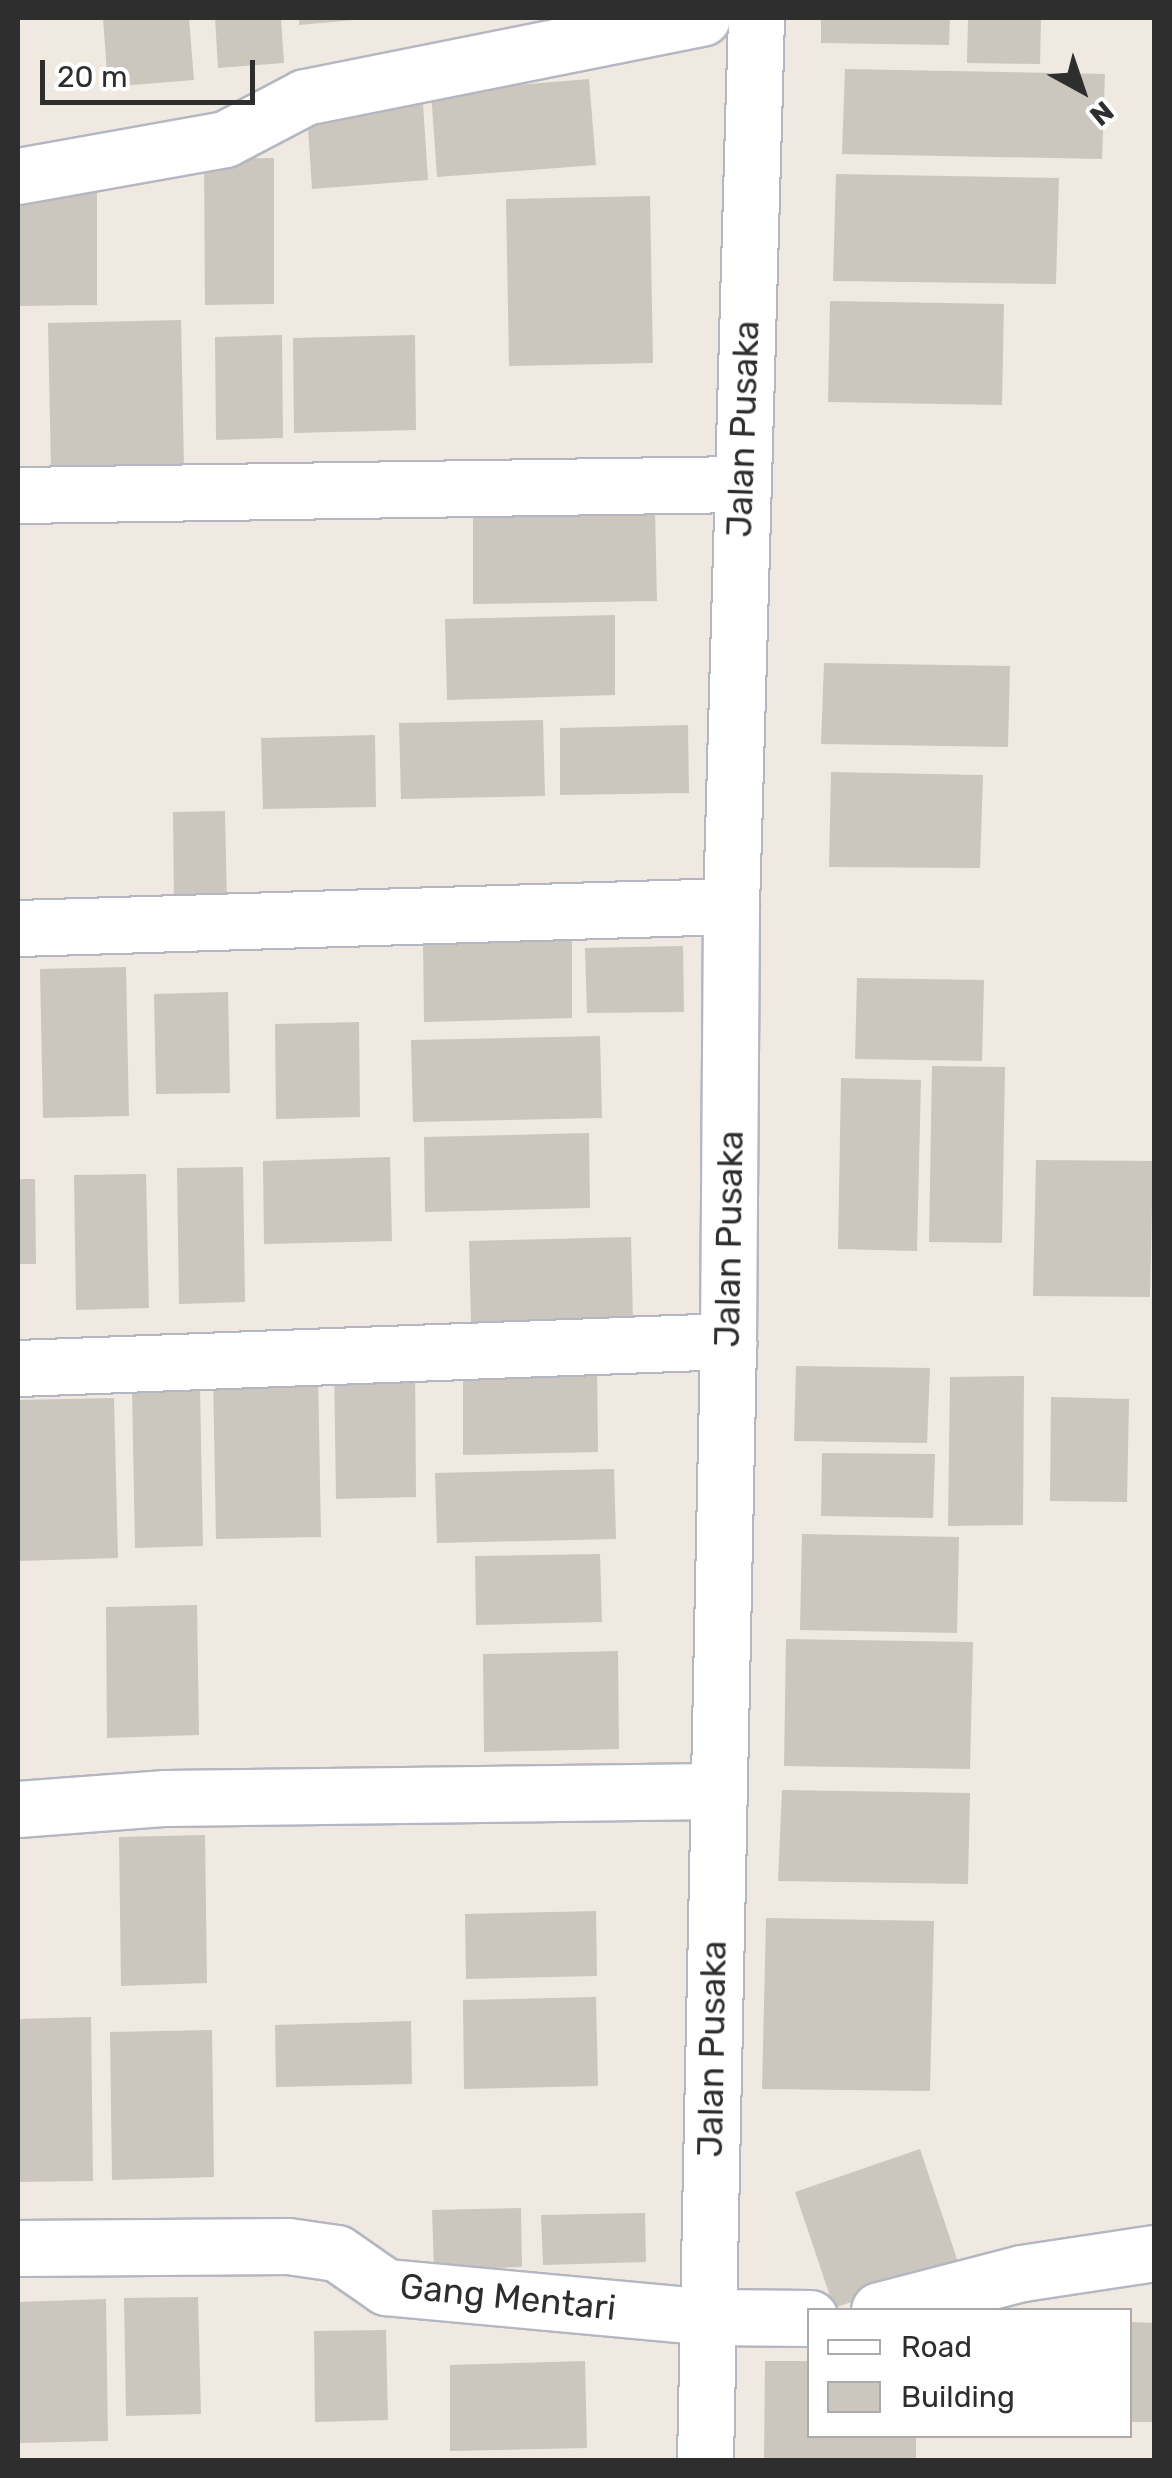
<!DOCTYPE html>
<html>
<head>
<meta charset="utf-8">
<style>
  body { margin:0 }
  #map { position:relative; width:1172px; height:2478px; overflow:hidden; background:#efe9e1; font-family:Rubik,sans-serif }
  div>[style] { position:absolute }
  .building>* { inset:0; background:#cbc7bf }
  .roads { filter:drop-shadow(2px 0 #b4b7c1) drop-shadow(-2px 0 #b4b7c1) drop-shadow(0 2px #b4b7c1) drop-shadow(0 -2px #b4b7c1) }
  .street>* { height:55px; margin:-27.5px; padding:0 27.5px; transform-origin:27.5px; border-radius:27.5px; background:#fff }
  .secondary>* { height:55px; margin:-27.5px; padding:0 27.5px; transform-origin:27.5px; border-radius:27.5px; background:#fff }
  span { translate:-50% -50%; white-space:nowrap; text-align:center; line-height:1.15; -webkit-text-stroke:10px #fff; paint-order:stroke }
  .street-label { font-size:35px; color:#2e2e2e }
  .frame { position:absolute; inset:0; border:20px solid #2e2e2e; pointer-events:none }
  .legend { position:absolute; left:807px; top:2308px; width:325px; height:130px; box-sizing:border-box; background:#fff; border:2px solid #ababab; margin:0; padding:12px 18px; list-style:none; font-size:30px; color:#2e2e2e }
  .legend li { display:flex; align-items:center; gap:20px; height:50px }
  .legend b { width:50px; border:2px solid #ababab }
  .north { position:absolute; left:1032px; top:40px; width:100px; height:100px; -webkit-text-stroke:8px #fff; paint-order:stroke; rotate:140deg; font-size:28px; font-weight:700; line-height:40px; text-align:center; color:#2e2e2e }
  .north::after { content:''; display:block; margin:auto; width:35px; height:45px; background:#2e2e2e; clip-path:polygon(50% 0,100% 100%,50% 72%,0 100%) }
  .scale { position:absolute; left:40px; top:60px; width:215px; height:45px; box-sizing:border-box; border:5px solid #2e2e2e; border-top:0; padding-left:12px; font-size:30px; line-height:35px; white-space:nowrap; color:#2e2e2e; -webkit-text-stroke:8px #fff; paint-order:stroke }
</style>
</head>
<body>
<div id="map">
  <div class="building">
    <i style="clip-path:polygon(103px 18px,189px 18px,194px 80px,108px 87px)"></i>
    <i style="clip-path:polygon(215px 18px,281px 18px,284px 63px,218px 68px)"></i>
    <i style="clip-path:polygon(299px 18px,354px 18px,354px 20px,299px 25px)"></i>
    <i style="clip-path:polygon(821px 18px,950px 18px,949px 45px,821px 43px)"></i>
    <i style="clip-path:polygon(968px 18px,1041px 18px,1040px 64px,967px 63px)"></i>
    <i style="clip-path:polygon(845px 69px,1105px 74px,1102px 159px,842px 154px)"></i>
    <i style="clip-path:polygon(589px 79px,596px 165px,437px 177px,431px 92px)"></i>
    <i style="clip-path:polygon(423px 103px,428px 180px,312px 189px,307px 112px)"></i>
    <i style="clip-path:polygon(274px 158px,274px 304px,205px 305px,204px 159px)"></i>
    <i style="clip-path:polygon(836px 174px,1059px 178px,1056px 284px,833px 281px)"></i>
    <i style="clip-path:polygon(18px 191px,97px 191px,97px 305px,18px 306px)"></i>
    <i style="clip-path:polygon(650px 196px,653px 363px,509px 366px,506px 199px)"></i>
    <i style="clip-path:polygon(830px 301px,1004px 304px,1002px 405px,828px 402px)"></i>
    <i style="clip-path:polygon(181px 320px,184px 466px,51px 470px,48px 323px)"></i>
    <i style="clip-path:polygon(282px 335px,283px 438px,216px 440px,215px 337px)"></i>
    <i style="clip-path:polygon(415px 335px,416px 430px,294px 433px,293px 338px)"></i>
    <i style="clip-path:polygon(655px 512px,657px 601px,473px 604px,473px 516px)"></i>
    <i style="clip-path:polygon(615px 615px,615px 695px,447px 700px,445px 619px)"></i>
    <i style="clip-path:polygon(824px 663px,1010px 666px,1008px 747px,821px 744px)"></i>
    <i style="clip-path:polygon(543px 720px,545px 796px,401px 799px,399px 723px)"></i>
    <i style="clip-path:polygon(688px 725px,689px 793px,560px 795px,560px 728px)"></i>
    <i style="clip-path:polygon(375px 735px,376px 807px,263px 809px,261px 738px)"></i>
    <i style="clip-path:polygon(831px 772px,983px 775px,980px 868px,829px 867px)"></i>
    <i style="clip-path:polygon(225px 811px,227px 906px,174px 906px,173px 812px)"></i>
    <i style="clip-path:polygon(572px 939px,572px 1018px,424px 1022px,423px 942px)"></i>
    <i style="clip-path:polygon(683px 946px,684px 1012px,587px 1013px,585px 948px)"></i>
    <i style="clip-path:polygon(126px 967px,129px 1116px,43px 1118px,40px 969px)"></i>
    <i style="clip-path:polygon(857px 978px,984px 980px,982px 1061px,855px 1059px)"></i>
    <i style="clip-path:polygon(228px 992px,230px 1093px,156px 1094px,154px 994px)"></i>
    <i style="clip-path:polygon(359px 1022px,360px 1117px,276px 1119px,275px 1024px)"></i>
    <i style="clip-path:polygon(600px 1036px,602px 1118px,413px 1122px,411px 1040px)"></i>
    <i style="clip-path:polygon(932px 1066px,1005px 1067px,1002px 1243px,929px 1242px)"></i>
    <i style="clip-path:polygon(841px 1078px,921px 1080px,917px 1251px,838px 1249px)"></i>
    <i style="clip-path:polygon(589px 1133px,590px 1208px,425px 1212px,424px 1137px)"></i>
    <i style="clip-path:polygon(390px 1157px,392px 1241px,264px 1244px,263px 1161px)"></i>
    <i style="clip-path:polygon(1036px 1160px,1153px 1161px,1150px 1297px,1033px 1296px)"></i>
    <i style="clip-path:polygon(243px 1167px,245px 1302px,179px 1304px,177px 1168px)"></i>
    <i style="clip-path:polygon(146px 1174px,149px 1308px,76px 1310px,74px 1175px)"></i>
    <i style="clip-path:polygon(18px 1179px,35px 1179px,36px 1264px,18px 1264px)"></i>
    <i style="clip-path:polygon(631px 1237px,633px 1319px,471px 1323px,469px 1241px)"></i>
    <i style="clip-path:polygon(415px 1360px,416px 1497px,336px 1499px,334px 1363px)"></i>
    <i style="clip-path:polygon(597px 1361px,598px 1452px,463px 1455px,463px 1365px)"></i>
    <i style="clip-path:polygon(796px 1366px,930px 1368px,927px 1443px,794px 1441px)"></i>
    <i style="clip-path:polygon(318px 1370px,321px 1537px,216px 1539px,213px 1373px)"></i>
    <i style="clip-path:polygon(1024px 1376px,1023px 1525px,948px 1526px,950px 1377px)"></i>
    <i style="clip-path:polygon(200px 1388px,203px 1546px,135px 1548px,132px 1389px)"></i>
    <i style="clip-path:polygon(1051px 1397px,1129px 1399px,1127px 1502px,1050px 1501px)"></i>
    <i style="clip-path:polygon(114px 1398px,118px 1558px,18px 1561px,18px 1400px)"></i>
    <i style="clip-path:polygon(822px 1453px,935px 1454px,933px 1518px,821px 1516px)"></i>
    <i style="clip-path:polygon(614px 1469px,616px 1539px,437px 1543px,435px 1473px)"></i>
    <i style="clip-path:polygon(802px 1534px,959px 1537px,957px 1633px,800px 1630px)"></i>
    <i style="clip-path:polygon(600px 1554px,602px 1622px,476px 1625px,475px 1556px)"></i>
    <i style="clip-path:polygon(197px 1605px,199px 1735px,107px 1738px,106px 1607px)"></i>
    <i style="clip-path:polygon(786px 1639px,973px 1642px,970px 1769px,784px 1766px)"></i>
    <i style="clip-path:polygon(618px 1651px,619px 1749px,484px 1752px,483px 1654px)"></i>
    <i style="clip-path:polygon(782px 1790px,970px 1793px,968px 1884px,778px 1881px)"></i>
    <i style="clip-path:polygon(205px 1835px,207px 1983px,121px 1986px,119px 1837px)"></i>
    <i style="clip-path:polygon(596px 1911px,597px 1976px,466px 1979px,465px 1914px)"></i>
    <i style="clip-path:polygon(766px 1918px,934px 1921px,930px 2091px,762px 2089px)"></i>
    <i style="clip-path:polygon(596px 1997px,598px 2086px,464px 2089px,463px 2000px)"></i>
    <i style="clip-path:polygon(91px 2017px,93px 2181px,18px 2182px,18px 2019px)"></i>
    <i style="clip-path:polygon(411px 2021px,412px 2084px,276px 2087px,275px 2025px)"></i>
    <i style="clip-path:polygon(212px 2030px,214px 2177px,112px 2180px,110px 2032px)"></i>
    <i style="clip-path:polygon(920px 2149px,959px 2265px,834px 2308px,795px 2192px)"></i>
    <i style="clip-path:polygon(521px 2208px,522px 2267px,434px 2270px,432px 2210px)"></i>
    <i style="clip-path:polygon(645px 2213px,646px 2262px,543px 2265px,541px 2215px)"></i>
    <i style="clip-path:polygon(198px 2297px,201px 2414px,126px 2416px,124px 2298px)"></i>
    <i style="clip-path:polygon(106px 2299px,108px 2441px,18px 2443px,18px 2302px)"></i>
    <i style="clip-path:polygon(1130px 2322px,1154px 2323px,1154px 2422px,1130px 2422px)"></i>
    <i style="clip-path:polygon(386px 2330px,388px 2420px,315px 2422px,314px 2331px)"></i>
    <i style="clip-path:polygon(585px 2361px,587px 2448px,450px 2451px,450px 2365px)"></i>
    <i style="clip-path:polygon(765px 2361px,810px 2361px,810px 2436px,916px 2436px,916px 2460px,764px 2458px)"></i>
  </div>
  <div class="roads">
    <div class="street">
      <i style="left:18px;top:176px;width:210px;rotate:-10.1deg"></i>
      <i style="left:225px;top:139px;width:90px;rotate:-27.7deg"></i>
      <i style="left:305px;top:97px;width:405px;rotate:-11.3deg"></i>
      <i style="left:18px;top:495px;width:723px;rotate:-0.87deg"></i>
      <i style="left:18px;top:928px;width:713px;rotate:-1.77deg"></i>
      <i style="left:18px;top:1368px;width:711px;rotate:-2.18deg"></i>
      <i style="left:18px;top:1809px;width:148px;rotate:-4.3deg"></i>
      <i style="left:166px;top:1798px;width:551px;rotate:-0.73deg"></i>
      <i style="left:18px;top:2248px;width:270px;rotate:-0.4deg"></i>
      <i style="left:288px;top:2246px;width:49px;rotate:8.1deg"></i>
      <i style="left:337px;top:2253px;width:60px;rotate:34.8deg"></i>
      <i style="left:386px;top:2287px;width:324px;rotate:5.3deg"></i>
      <i style="left:709px;top:2317px;width:101px;rotate:0.6deg"></i>
      <i style="left:879px;top:2310px;width:148px;rotate:-14.5deg"></i>
      <i style="left:1022px;top:2273px;width:134px;rotate:-8.6deg"></i>
    </div>
    <div class="secondary">
      <i style="left:705px;top:2460px;width:1119px;rotate:-88.82deg"></i>
      <i style="left:728px;top:1341px;width:435px;rotate:-89.6deg"></i>
      <i style="left:731px;top:906px;width:888px;rotate:-88.39deg"></i>
    </div>
  </div>
  <div class="street-label">
    <span style="left:743px;top:429px;rotate:-88deg">Jalan Pusaka</span>
    <span style="left:729px;top:1239px;rotate:-89deg">Jalan Pusaka</span>
    <span style="left:712px;top:2049px;rotate:-89deg">Jalan Pusaka</span>
    <span style="left:508px;top:2297px;rotate:6deg">Gang Mentari</span>
  </div>
  <div class="frame"></div>
  <ul class="legend">
  <li><b style="height:12px;background:#fff"></b>Road</li>
  <li><b style="height:28px;background:#cbc7bf"></b>Building</li>
  </ul>
  <div class="north">N</div>
  <div class="scale">20 m</div>
</div>
</body>
</html>
